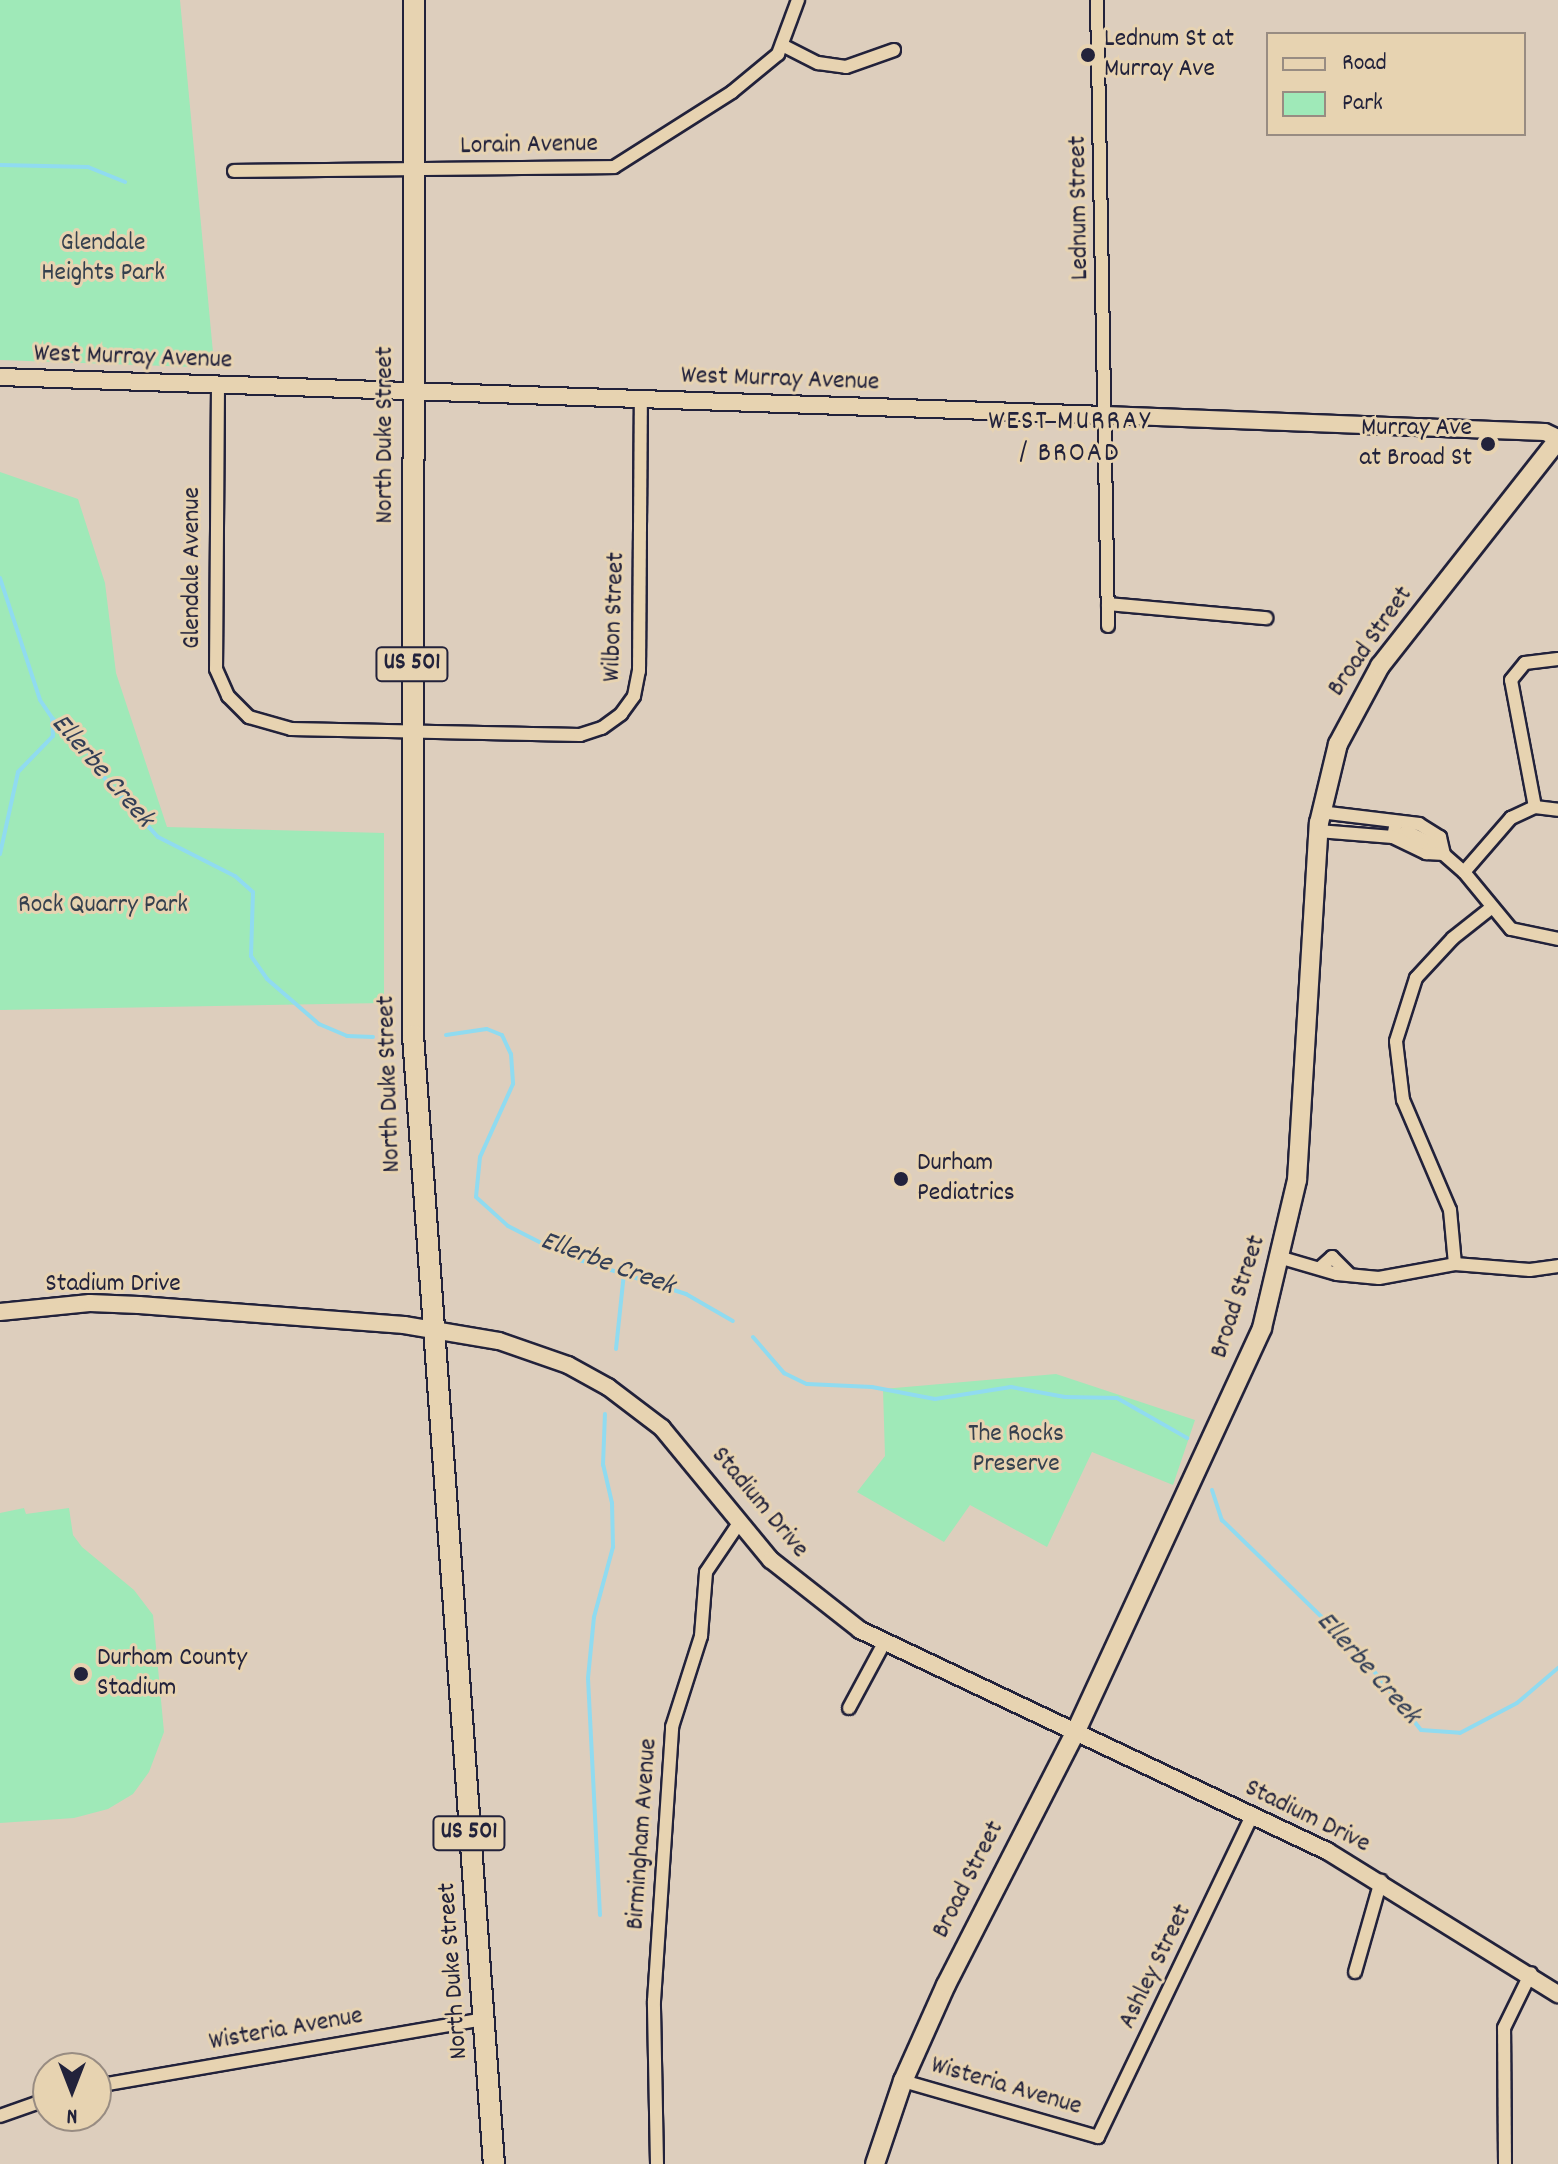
<!DOCTYPE html>
<html>
<head>
<meta charset="utf-8">
<style>
  body { margin:0 }
  #map { position:relative; width:1558px; height:2164px; overflow:hidden; background:#ddcebd; font-family:Dekko,sans-serif }
  div>[style] { position:absolute }
  .green>* { inset:0; background:#9fe9b8 }
  .stream>* { height:4px; margin:-2px; padding:0 2px; transform-origin:2px; border-radius:2px; background:#90dbf0 }
  .roads { filter:drop-shadow(2px 0 #22223b) drop-shadow(-2px 0 #22223b) drop-shadow(0 2px #22223b) drop-shadow(0 -2px #22223b) }
  .minor>* { height:12px; margin:-6px; padding:0 6px; transform-origin:6px; border-radius:6px; background:#e7d3b1 }
  .tertiary>* { height:16px; margin:-8px; padding:0 8px; transform-origin:8px; border-radius:8px; background:#e7d3b1 }
  .secondary>* { height:18px; margin:-9px; padding:0 9px; transform-origin:9px; border-radius:9px; background:#e7d3b1 }
  .trunk>* { height:20px; margin:-10px; padding:0 10px; transform-origin:10px; border-radius:10px; background:#e7d3b1 }
  .dots>* { width:22px; height:22px; translate:-50% -50%; box-sizing:border-box; border:4px solid #e7d3b1; border-radius:50% }
  span { translate:-50% -50%; white-space:nowrap; text-align:center; line-height:1.15; -webkit-text-stroke:6px #e7d3b1; paint-order:stroke }
  .shield-label span { padding:2px 6px; background:#e7d3b1; border:2px solid; border-radius:6px; -webkit-text-stroke-width:0 }
  .shield-label { font-size:24px; color:#22223b; font-weight:700 }
  .poi-label { font-size:26px; color:#22223b }
  .left { translate:0 -50%; text-align:left }
  .right { translate:-100% -50%; text-align:right }
  .street-label { font-size:26px; color:#22223b }
  .park-label { font-size:26px; color:#35404e }
  .neighbourhood-label { font-size:28px; color:#22223b; letter-spacing:2px }
  .water-label { font-size:28px; color:#323e56; font-style:italic }
  .legend { position:absolute; left:1266px; top:32px; width:260px; height:104px; box-sizing:border-box; background:#e7d3b1; border:2px solid #988c82; margin:0; padding:10px 14px; list-style:none; font-size:24px; color:#22223b }
  .legend li { display:flex; align-items:center; gap:16px; height:40px }
  .legend b { width:40px; border:2px solid #988c82 }
  .north { position:absolute; left:32px; top:2052px; width:80px; height:80px; box-sizing:border-box; background:#e7d3b1; border:2px solid #988c82; border-radius:50%; rotate:180deg; font-size:22px; font-weight:700; line-height:32px; text-align:center; color:#22223b }
  .north::after { content:''; display:block; margin:auto; width:28px; height:36px; background:#22223b; clip-path:polygon(50% 0,100% 100%,50% 72%,0 100%) }
</style>
</head>
<body>
<div id="map">
  <div class="green">
    <i style="clip-path:polygon(0 0,180px 0,214px 363px,194px 367px,0 360px)"></i>
    <i style="clip-path:polygon(0 472px,78px 499px,105px 583px,116px 673px,167px 827px,384px 833px,384px 1003px,0 1010px)"></i>
    <i style="clip-path:polygon(1056px 1374px,1195px 1420px,1173px 1485px,1092px 1452px,1047px 1547px,970px 1505px,944px 1542px,857px 1492px,885px 1456px,883px 1389px)"></i>
    <i style="clip-path:polygon(24px 1508px,26px 1514px,69px 1508px,73px 1535px,82px 1547px,134px 1590px,153px 1615px,164px 1732px,149px 1772px,133px 1794px,108px 1809px,74px 1818px,0 1823px,0 1513px)"></i>
  </div>
  <div class="stream">
    <i style="left:0;top:165px;width:88px;rotate:1.3deg"></i>
    <i style="left:88px;top:167px;width:40px;rotate:22deg"></i>
    <i style="left:0;top:578px;width:128px;rotate:71.8deg"></i>
    <i style="left:40px;top:700px;width:22px;rotate:56deg"></i>
    <i style="left:52px;top:718px;width:40px;rotate:39deg"></i>
    <i style="left:83px;top:743px;width:36px;rotate:60deg"></i>
    <i style="left:101px;top:774px;width:85px;rotate:47.9deg"></i>
    <i style="left:158px;top:837px;width:86px;rotate:26.9deg"></i>
    <i style="left:235px;top:876px;width:24px;rotate:42deg"></i>
    <i style="left:253px;top:892px;width:64px;rotate:91.8deg"></i>
    <i style="left:251px;top:956px;width:28px;rotate:55deg"></i>
    <i style="left:267px;top:979px;width:69px;rotate:40.9deg"></i>
    <i style="left:319px;top:1024px;width:30px;rotate:23deg"></i>
    <i style="left:347px;top:1036px;width:26px;rotate:2deg"></i>
    <i style="left:0;top:854px;width:84px;rotate:-77.6deg"></i>
    <i style="left:18px;top:772px;width:50px;rotate:-45.8deg"></i>
    <i style="left:53px;top:736px;width:17px;rotate:-93deg"></i>
    <i style="left:446px;top:1035px;width:41px;rotate:-8.3deg"></i>
    <i style="left:487px;top:1029px;width:16px;rotate:22deg"></i>
    <i style="left:502px;top:1035px;width:21px;rotate:65deg"></i>
    <i style="left:511px;top:1054px;width:30px;rotate:86deg"></i>
    <i style="left:513px;top:1084px;width:80px;rotate:114.3deg"></i>
    <i style="left:480px;top:1157px;width:40px;rotate:95.7deg"></i>
    <i style="left:476px;top:1197px;width:43px;rotate:42.2deg"></i>
    <i style="left:508px;top:1226px;width:66px;rotate:27deg"></i>
    <i style="left:567px;top:1256px;width:125px;rotate:17.7deg"></i>
    <i style="left:686px;top:1294px;width:54px;rotate:29.9deg"></i>
    <i style="left:753px;top:1337px;width:48px;rotate:49.3deg"></i>
    <i style="left:784px;top:1373px;width:25px;rotate:26deg"></i>
    <i style="left:807px;top:1384px;width:65px;rotate:2.6deg"></i>
    <i style="left:872px;top:1387px;width:64px;rotate:10.8deg"></i>
    <i style="left:935px;top:1399px;width:77px;rotate:-9deg"></i>
    <i style="left:1011px;top:1387px;width:55px;rotate:10.5deg"></i>
    <i style="left:1065px;top:1397px;width:52px;rotate:1.1deg"></i>
    <i style="left:1117px;top:1398px;width:81px;rotate:29.7deg"></i>
    <i style="left:616px;top:1349px;width:76px;rotate:-84deg"></i>
    <i style="left:1212px;top:1490px;width:32px;rotate:72deg"></i>
    <i style="left:1222px;top:1520px;width:194px;rotate:44.2deg"></i>
    <i style="left:1361px;top:1655px;width:96px;rotate:51.3deg"></i>
    <i style="left:1421px;top:1730px;width:39px;rotate:4deg"></i>
    <i style="left:1460px;top:1733px;width:64px;rotate:-27.8deg"></i>
    <i style="left:1517px;top:1703px;width:54px;rotate:-40.5deg"></i>
    <i style="left:600px;top:1915px;width:237px;rotate:-92.9deg"></i>
    <i style="left:588px;top:1678px;width:61px;rotate:-84.4deg"></i>
    <i style="left:594px;top:1617px;width:73px;rotate:-74.8deg"></i>
    <i style="left:613px;top:1547px;width:44px;rotate:-91.3deg"></i>
    <i style="left:612px;top:1503px;width:39px;rotate:-103deg"></i>
    <i style="left:603px;top:1465px;width:51px;rotate:-87.8deg"></i>
  </div>
  <div class="roads">
    <div class="minor">
      <i style="left:1097px;top:0;width:626px;rotate:88.99deg"></i>
      <i style="left:784px;top:46px;width:38px;rotate:27deg"></i>
      <i style="left:818px;top:63px;width:28px;rotate:8deg"></i>
      <i style="left:846px;top:67px;width:51px;rotate:-19.5deg"></i>
      <i style="left:234px;top:171px;width:380px;rotate:-0.6deg"></i>
      <i style="left:614px;top:167px;width:140px;rotate:-32.4deg"></i>
      <i style="left:732px;top:92px;width:60px;rotate:-39.6deg"></i>
      <i style="left:778px;top:54px;width:58px;rotate:-69.7deg"></i>
      <i style="left:218px;top:385px;width:284px;rotate:90.4deg"></i>
      <i style="left:216px;top:669px;width:30px;rotate:66deg"></i>
      <i style="left:228px;top:696px;width:30px;rotate:45deg"></i>
      <i style="left:249px;top:717px;width:44px;rotate:15.9deg"></i>
      <i style="left:291px;top:729px;width:289px;rotate:1.2deg"></i>
      <i style="left:580px;top:735px;width:23px;rotate:-18deg"></i>
      <i style="left:602px;top:728px;width:24px;rotate:-36deg"></i>
      <i style="left:621px;top:714px;width:22px;rotate:-54deg"></i>
      <i style="left:634px;top:696px;width:25px;rotate:-79deg"></i>
      <i style="left:639px;top:671px;width:272px;rotate:-89.6deg"></i>
      <i style="left:1108px;top:604px;width:159px;rotate:5.1deg"></i>
      <i style="left:1535px;top:807px;width:129px;rotate:-100.7deg"></i>
      <i style="left:1511px;top:680px;width:22px;rotate:-51deg"></i>
      <i style="left:1525px;top:663px;width:33px;rotate:-7deg"></i>
      <i style="left:1320px;top:812px;width:100px;rotate:6.9deg"></i>
      <i style="left:1419px;top:824px;width:25px;rotate:32deg"></i>
      <i style="left:1440px;top:837px;width:17px;rotate:77deg"></i>
      <i style="left:1396px;top:822px;width:15px;rotate:101deg"></i>
      <i style="left:1393px;top:837px;width:16px;rotate:-18deg"></i>
      <i style="left:1408px;top:832px;width:28px;rotate:27deg"></i>
      <i style="left:1433px;top:845px;width:41px;rotate:41.1deg"></i>
      <i style="left:1464px;top:872px;width:74px;rotate:50.5deg"></i>
      <i style="left:1511px;top:929px;width:48px;rotate:12deg"></i>
      <i style="left:1318px;top:831px;width:75px;rotate:4.6deg"></i>
      <i style="left:1393px;top:837px;width:37px;rotate:26deg"></i>
      <i style="left:1426px;top:853px;width:18px;rotate:3deg"></i>
      <i style="left:1464px;top:872px;width:72px;rotate:-49deg"></i>
      <i style="left:1511px;top:818px;width:26px;rotate:-25deg"></i>
      <i style="left:1535px;top:807px;width:23px;rotate:7deg"></i>
      <i style="left:1282px;top:1258px;width:57px;rotate:16.2deg"></i>
      <i style="left:1337px;top:1274px;width:42px;rotate:5.4deg"></i>
      <i style="left:1379px;top:1278px;width:77px;rotate:-10.4deg"></i>
      <i style="left:1455px;top:1264px;width:75px;rotate:4.6deg"></i>
      <i style="left:1530px;top:1270px;width:28px;rotate:-8deg"></i>
      <i style="left:1455px;top:1264px;width:54px;rotate:-95.3deg"></i>
      <i style="left:1450px;top:1210px;width:120px;rotate:-113.1deg"></i>
      <i style="left:1403px;top:1100px;width:59px;rotate:-96.8deg"></i>
      <i style="left:1396px;top:1041px;width:66px;rotate:-72.4deg"></i>
      <i style="left:1416px;top:978px;width:54px;rotate:-47.2deg"></i>
      <i style="left:1453px;top:938px;width:48px;rotate:-38.3deg"></i>
      <i style="left:1321px;top:1267px;width:15px;rotate:-42deg"></i>
      <i style="left:1332px;top:1257px;width:23px;rotate:45deg"></i>
      <i style="left:849px;top:1708px;width:74px;rotate:-61.7deg"></i>
      <i style="left:1355px;top:1972px;width:95px;rotate:-74.1deg"></i>
      <i style="left:903px;top:2081px;width:203px;rotate:16deg"></i>
      <i style="left:1098px;top:2137px;width:356px;rotate:-64.4deg"></i>
      <i style="left:96px;top:2086px;width:393px;rotate:-9.8deg"></i>
      <i style="left:0;top:2116px;width:51px;rotate:-19.5deg"></i>
      <i style="left:657px;top:2164px;width:163px;rotate:-91.1deg"></i>
      <i style="left:654px;top:2001px;width:275px;rotate:-86.2deg"></i>
      <i style="left:672px;top:1727px;width:96px;rotate:-72.3deg"></i>
      <i style="left:701px;top:1636px;width:64px;rotate:-85.5deg"></i>
      <i style="left:706px;top:1572px;width:59px;rotate:-56deg"></i>
      <i style="left:1505px;top:2164px;width:136px;rotate:-90.4deg"></i>
      <i style="left:1504px;top:2028px;width:61px;rotate:-63.9deg"></i>
    </div>
    <div class="tertiary">
      <i style="left:0;top:377px;width:1106px;rotate:1.97deg"></i>
      <i style="left:1105px;top:415px;width:440px;rotate:2.2deg"></i>
      <i style="left:1545px;top:432px;width:14px;rotate:25deg"></i>
      <i style="left:0;top:1312px;width:90px;rotate:-5.7deg"></i>
      <i style="left:90px;top:1303px;width:49px;rotate:2.3deg"></i>
      <i style="left:139px;top:1305px;width:266px;rotate:4.3deg"></i>
      <i style="left:404px;top:1325px;width:96px;rotate:9.6deg"></i>
      <i style="left:499px;top:1341px;width:73px;rotate:19.2deg"></i>
      <i style="left:568px;top:1365px;width:46px;rotate:28.8deg"></i>
      <i style="left:608px;top:1387px;width:68px;rotate:37.2deg"></i>
      <i style="left:662px;top:1428px;width:171px;rotate:50.5deg"></i>
      <i style="left:771px;top:1560px;width:113px;rotate:38.2deg"></i>
      <i style="left:860px;top:1630px;width:517px;rotate:25.33deg"></i>
      <i style="left:1327px;top:1851px;width:272px;rotate:31.8deg"></i>
    </div>
    <div class="secondary">
      <i style="left:875px;top:2164px;width:88px;rotate:-71.4deg"></i>
      <i style="left:903px;top:2081px;width:105px;rotate:-65.9deg"></i>
      <i style="left:946px;top:1985px;width:283px;rotate:-62.9deg"></i>
      <i style="left:1075px;top:1733px;width:446px;rotate:-65.2deg"></i>
      <i style="left:1262px;top:1328px;width:152px;rotate:-76.7deg"></i>
      <i style="left:1297px;top:1180px;width:358px;rotate:-86.5deg"></i>
      <i style="left:1319px;top:823px;width:81px;rotate:-76.5deg"></i>
      <i style="left:1338px;top:744px;width:89px;rotate:-61.7deg"></i>
      <i style="left:1380px;top:666px;width:288px;rotate:-51.8deg"></i>
    </div>
    <div class="trunk">
      <i style="left:414px;top:0;width:1035px;rotate:90.06deg"></i>
      <i style="left:413px;top:1035px;width:1132px;rotate:85.9deg"></i>
    </div>
  </div>
  <div class="dots">
    <i style="left:1088px;top:55px;background:#22223b"></i>
    <i style="left:1488px;top:444px;background:#22223b"></i>
    <i style="left:901px;top:1179px;background:#22223b"></i>
    <i style="left:81px;top:1674px;background:#22223b"></i>
  </div>
  <div class="shield-label">
    <span style="left:412px;top:664px">US 501</span>
    <span style="left:469px;top:1833px">US 501</span>
  </div>
  <div class="poi-label">
    <span class="left" style="left:1104px;top:55px">Lednum St at<br>Murray Ave</span>
    <span class="right" style="left:1472px;top:444px">Murray Ave<br>at Broad St</span>
    <span class="left" style="left:917px;top:1179px">Durham<br>Pediatrics</span>
    <span class="left" style="left:97px;top:1674px">Durham County<br>Stadium</span>
  </div>
  <div class="street-label">
    <span style="left:529px;top:146px;rotate:-1deg">Lorain Avenue</span>
    <span style="left:1080px;top:208px;rotate:-91deg">Lednum Street</span>
    <span style="left:133px;top:358px;rotate:2deg">West Murray Avenue</span>
    <span style="left:780px;top:380px;rotate:2deg">West Murray Avenue</span>
    <span style="left:386px;top:435px;rotate:-90deg">North Duke Street</span>
    <span style="left:193px;top:568px;rotate:-90deg">Glendale Avenue</span>
    <span style="left:615px;top:617px;rotate:-88deg">Wilbon Street</span>
    <span style="left:1371px;top:642px;rotate:-55deg">Broad Street</span>
    <span style="left:390px;top:1084px;rotate:-92deg">North Duke Street</span>
    <span style="left:113px;top:1285px">Stadium Drive</span>
    <span style="left:1239px;top:1297px;rotate:-72deg">Broad Street</span>
    <span style="left:759px;top:1503px;rotate:50deg">Stadium Drive</span>
    <span style="left:1307px;top:1817px;rotate:26deg">Stadium Drive</span>
    <span style="left:643px;top:1834px;rotate:-86deg">Birmingham Avenue</span>
    <span style="left:969px;top:1880px;rotate:-63deg">Broad Street</span>
    <span style="left:1156px;top:1967px;rotate:-64deg">Ashley Street</span>
    <span style="left:454px;top:1971px;rotate:-94deg">North Duke Street</span>
    <span style="left:286px;top:2030px;rotate:-10deg">Wisteria Avenue</span>
    <span style="left:1006px;top:2087px;rotate:16deg">Wisteria Avenue</span>
  </div>
  <div class="park-label">
    <span style="left:103px;top:259px">Glendale<br>Heights Park</span>
    <span style="left:103px;top:906px">Rock Quarry Park</span>
    <span style="left:1016px;top:1450px">The Rocks<br>Preserve</span>
  </div>
  <div class="neighbourhood-label">
    <span style="left:1070px;top:439px">WEST MURRAY<br>/ BROAD</span>
  </div>
  <div class="water-label">
    <span style="left:101px;top:772px;rotate:49deg">Ellerbe Creek</span>
    <span style="left:607px;top:1265px;rotate:20deg">Ellerbe Creek</span>
    <span style="left:1367px;top:1669px;rotate:48deg">Ellerbe Creek</span>
  </div>
  <ul class="legend">
  <li><b style="height:10px;background:#e7d3b1"></b>Road</li>
  <li><b style="height:22px;background:#9fe9b8"></b>Park</li>
  </ul>
  <div class="north">N</div>
</div>
</body>
</html>
